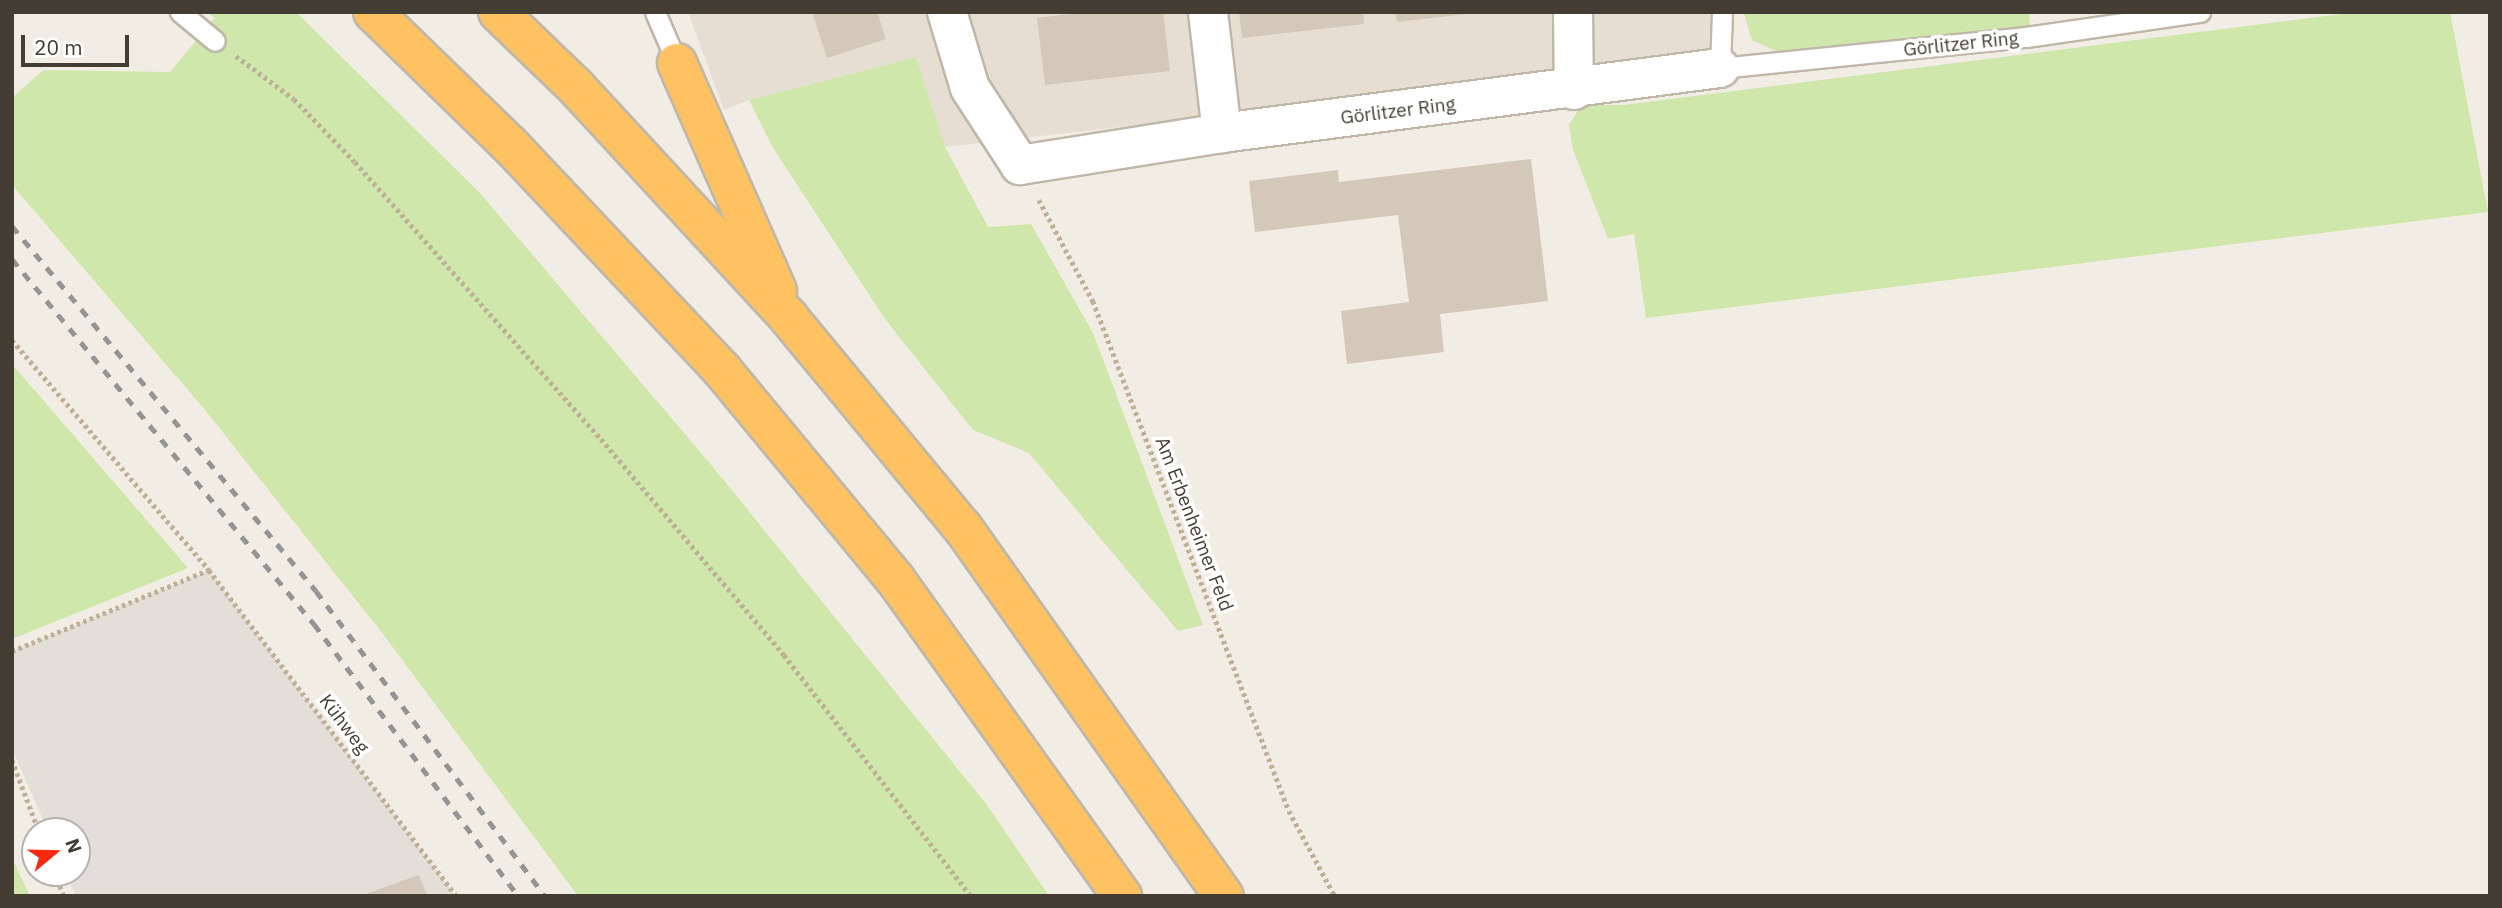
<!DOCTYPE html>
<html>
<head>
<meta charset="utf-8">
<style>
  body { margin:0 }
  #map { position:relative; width:2502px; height:908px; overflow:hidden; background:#f2ede4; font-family:"IBM Plex Sans",sans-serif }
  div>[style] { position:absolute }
  .residential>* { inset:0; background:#e6ded2 }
  .industrial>* { inset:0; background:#e4ded9 }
  .green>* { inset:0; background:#cfe7ab }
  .building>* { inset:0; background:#d3c8b9 }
  .path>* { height:4.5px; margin-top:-2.25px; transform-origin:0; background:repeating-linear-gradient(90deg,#bfaf97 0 3.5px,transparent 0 7px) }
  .roads { filter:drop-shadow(2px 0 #c0b7a9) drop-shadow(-2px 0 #c0b7a9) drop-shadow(0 2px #c0b7a9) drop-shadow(0 -2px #c0b7a9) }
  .lane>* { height:19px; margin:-9.5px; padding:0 9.5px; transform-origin:9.5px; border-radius:9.5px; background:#fff }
  .street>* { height:38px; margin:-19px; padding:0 19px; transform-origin:19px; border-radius:19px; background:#fff }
  .highway>* { height:38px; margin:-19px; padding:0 19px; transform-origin:19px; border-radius:19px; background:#fec262 }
  .rail>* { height:5px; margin-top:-2.5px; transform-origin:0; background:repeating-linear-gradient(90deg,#949494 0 9px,transparent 0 18px) }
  span { translate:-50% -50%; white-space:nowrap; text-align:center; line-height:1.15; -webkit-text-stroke:7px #fff; paint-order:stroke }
  .street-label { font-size:19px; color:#443d34 }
  .frame { position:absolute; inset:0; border:14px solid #443d34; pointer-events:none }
  .north { position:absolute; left:21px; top:817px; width:70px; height:70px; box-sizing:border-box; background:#fff; border:2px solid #b4b1ae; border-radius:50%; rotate:71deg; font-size:19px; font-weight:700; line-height:28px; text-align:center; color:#443d34 }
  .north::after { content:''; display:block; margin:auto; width:24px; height:32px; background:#fb2812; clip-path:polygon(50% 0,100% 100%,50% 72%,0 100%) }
  .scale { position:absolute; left:21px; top:35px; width:108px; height:32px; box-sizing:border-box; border:4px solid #443d34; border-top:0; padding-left:9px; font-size:21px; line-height:24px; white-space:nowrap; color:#443d34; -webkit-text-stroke:5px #fff; paint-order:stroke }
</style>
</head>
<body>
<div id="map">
  <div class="residential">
    <i style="clip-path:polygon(688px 12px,1721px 12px,1721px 38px,1701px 61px,945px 147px,916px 57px,749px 100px,724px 110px)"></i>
  </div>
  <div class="industrial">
    <i style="clip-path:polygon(209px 570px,456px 896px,76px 896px,66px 873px,77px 873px,77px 831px,48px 831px,12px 749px,12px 651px)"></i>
  </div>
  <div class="green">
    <i style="clip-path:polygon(207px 12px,296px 12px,479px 192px,713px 467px,987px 805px,1049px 896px,578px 896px,383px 634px,205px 410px,12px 185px,12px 98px,43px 70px,170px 72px,215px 18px)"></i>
    <i style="clip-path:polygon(2029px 12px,2030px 29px,1778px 52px,1752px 40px,1744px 14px)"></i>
    <i style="clip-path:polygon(2358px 12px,2450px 12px,2488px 212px,1646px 318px,1634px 234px,1608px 239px,1573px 150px,1569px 125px,1581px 105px,1623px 105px)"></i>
    <i style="clip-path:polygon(916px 57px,945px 147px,988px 227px,1031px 224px,1093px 333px,1203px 625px,1178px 631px,1029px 453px,973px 430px,885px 319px,773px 148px,749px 100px)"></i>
    <i style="clip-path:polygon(12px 364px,188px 568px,12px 639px)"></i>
    <i style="clip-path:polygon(12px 858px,30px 896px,12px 896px)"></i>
  </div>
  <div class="building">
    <i style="clip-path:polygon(812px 12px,877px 12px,886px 39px,827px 58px)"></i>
    <i style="clip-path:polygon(1086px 12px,1163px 12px,1170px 71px,1045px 85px,1037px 18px)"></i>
    <i style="clip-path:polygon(1239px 12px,1363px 12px,1364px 24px,1242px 38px)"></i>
    <i style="clip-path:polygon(1395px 12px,1466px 12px,1466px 14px,1397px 22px)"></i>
    <i style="clip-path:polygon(1531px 159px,1548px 301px,1440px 314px,1444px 352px,1347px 364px,1341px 311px,1409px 302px,1398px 215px,1255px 232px,1249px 181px,1338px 170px,1339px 182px)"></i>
    <i style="clip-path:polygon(419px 875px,427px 896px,363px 896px,363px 895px)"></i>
  </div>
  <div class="path">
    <i style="left:236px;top:56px;width:72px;rotate:36.6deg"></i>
    <i style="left:294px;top:99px;width:88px;rotate:45.9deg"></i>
    <i style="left:355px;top:162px;width:370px;rotate:48.4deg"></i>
    <i style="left:601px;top:439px;width:283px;rotate:49.7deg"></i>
    <i style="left:784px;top:655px;width:305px;rotate:52.2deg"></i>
    <i style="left:1039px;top:200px;width:115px;rotate:61.9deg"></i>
    <i style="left:1093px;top:301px;width:546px;rotate:68.98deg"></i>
    <i style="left:1289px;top:811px;width:97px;rotate:61.6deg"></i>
    <i style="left:12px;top:340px;width:303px;rotate:49.4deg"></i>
    <i style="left:209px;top:570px;width:409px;rotate:52.8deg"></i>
    <i style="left:12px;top:651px;width:213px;rotate:-22.4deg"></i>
    <i style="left:12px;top:760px;width:76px;rotate:69.2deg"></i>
    <i style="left:55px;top:873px;width:25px;rotate:69deg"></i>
  </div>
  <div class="roads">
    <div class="lane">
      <i style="left:180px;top:12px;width:45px;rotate:39.6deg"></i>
      <i style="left:655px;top:12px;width:56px;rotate:66.7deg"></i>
      <i style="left:1722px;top:12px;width:56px;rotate:92deg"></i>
      <i style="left:1720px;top:68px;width:308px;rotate:-5.8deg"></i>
      <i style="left:2026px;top:37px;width:176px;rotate:-8.2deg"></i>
    </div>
    <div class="street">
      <i style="left:947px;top:12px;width:79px;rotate:73.2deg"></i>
      <i style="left:970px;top:88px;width:92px;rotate:57deg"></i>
      <i style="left:1020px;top:165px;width:205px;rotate:-9deg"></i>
      <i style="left:1222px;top:133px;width:502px;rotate:-7.44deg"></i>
      <i style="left:1208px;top:12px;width:122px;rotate:83.4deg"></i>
      <i style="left:1573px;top:12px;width:78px;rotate:89.3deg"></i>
    </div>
    <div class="highway">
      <i style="left:373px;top:12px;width:192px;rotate:44.2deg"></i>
      <i style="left:511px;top:146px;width:308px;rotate:46.7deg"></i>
      <i style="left:722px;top:370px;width:271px;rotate:50.4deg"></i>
      <i style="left:895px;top:579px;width:390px;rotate:54.4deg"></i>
      <i style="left:498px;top:12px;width:108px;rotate:43.9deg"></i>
      <i style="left:576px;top:87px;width:314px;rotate:47.3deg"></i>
      <i style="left:789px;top:318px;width:273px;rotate:50.4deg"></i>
      <i style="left:963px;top:528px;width:451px;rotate:54.7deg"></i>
      <i style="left:677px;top:63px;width:249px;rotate:66.3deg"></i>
    </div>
  </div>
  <div class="rail">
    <i style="left:12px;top:226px;width:475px;rotate:50.2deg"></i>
    <i style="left:316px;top:591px;width:381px;rotate:53.1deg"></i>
    <i style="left:12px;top:259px;width:474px;rotate:50.4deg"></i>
    <i style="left:314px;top:624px;width:340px;rotate:53.1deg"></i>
  </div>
  <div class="street-label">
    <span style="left:1961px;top:44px;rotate:-6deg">Görlitzer Ring</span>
    <span style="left:1398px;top:111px;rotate:-7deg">Görlitzer Ring</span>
    <span style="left:1194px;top:524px;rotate:69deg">Am Erbenheimer Feld</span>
    <span style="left:344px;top:724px;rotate:53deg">Kühweg</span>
  </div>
  <div class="frame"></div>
  <div class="north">N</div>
  <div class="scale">20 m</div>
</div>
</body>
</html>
